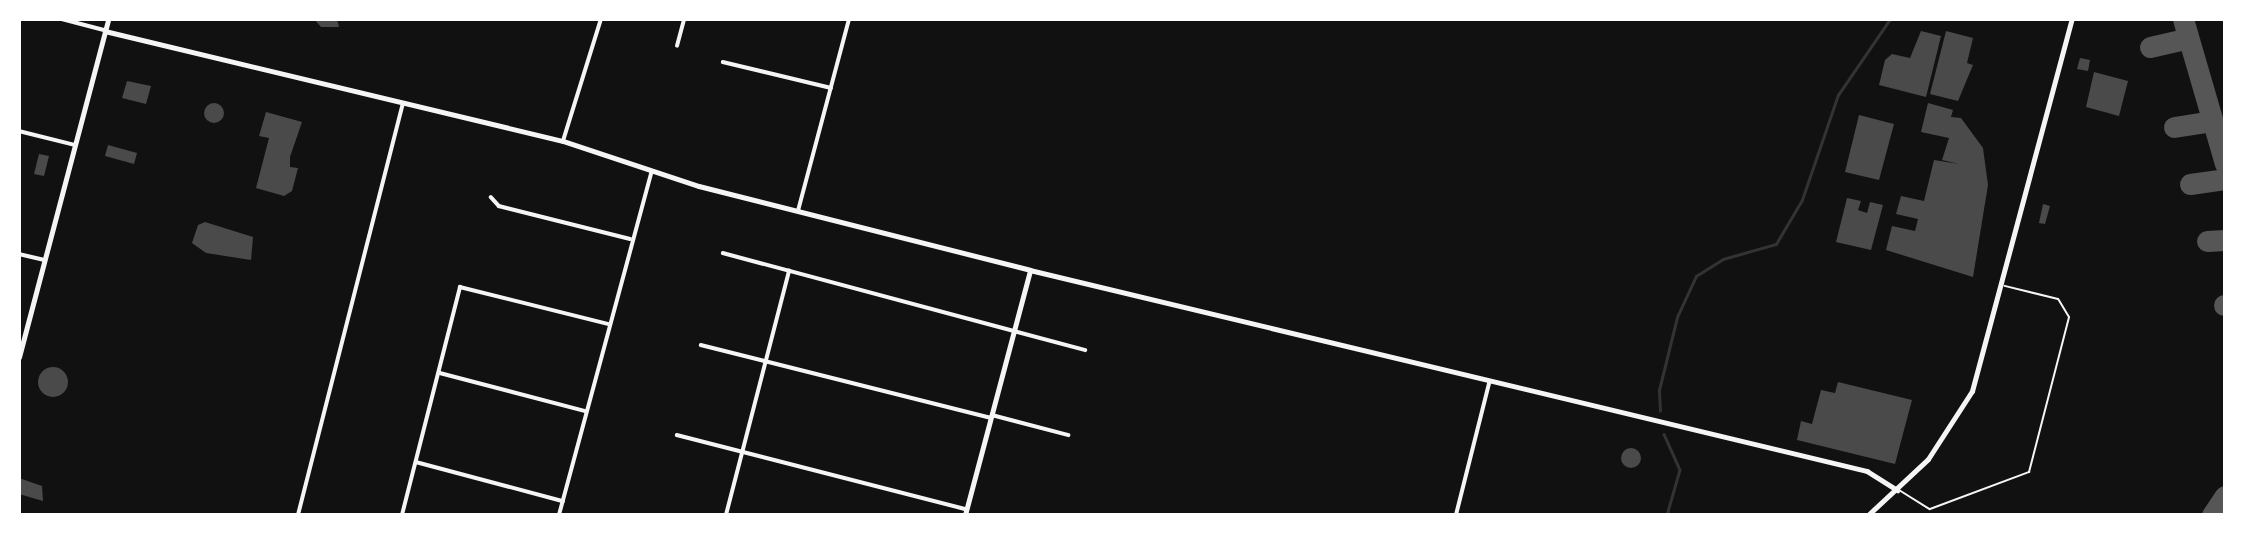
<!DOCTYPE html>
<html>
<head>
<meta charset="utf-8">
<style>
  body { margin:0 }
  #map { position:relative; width:2244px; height:534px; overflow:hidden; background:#111; font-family:Signika,sans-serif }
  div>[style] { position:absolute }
  .stream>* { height:2.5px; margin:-1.25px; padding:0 1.25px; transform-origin:1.25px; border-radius:1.25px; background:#333 }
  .taxiway>* { height:21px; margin:-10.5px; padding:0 10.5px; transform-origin:10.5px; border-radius:10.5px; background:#565656 }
  .building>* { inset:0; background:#4a4a4a }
  .round { border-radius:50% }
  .service>* { height:2px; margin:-1px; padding:0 1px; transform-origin:1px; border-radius:1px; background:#f5f5f5 }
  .minor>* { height:3.5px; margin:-1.75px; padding:0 1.75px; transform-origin:1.75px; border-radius:1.75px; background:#f5f5f5 }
  .tertiary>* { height:4.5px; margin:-2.25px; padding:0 2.25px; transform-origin:2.25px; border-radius:2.25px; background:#f5f5f5 }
  .primary>* { height:5px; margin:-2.5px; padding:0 2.5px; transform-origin:2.5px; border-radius:2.5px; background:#f5f5f5 }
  span { translate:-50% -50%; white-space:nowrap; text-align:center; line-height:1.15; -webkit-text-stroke:5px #fff; paint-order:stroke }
  .frame { position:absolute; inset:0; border:21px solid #fff; pointer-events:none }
</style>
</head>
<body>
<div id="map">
  <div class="stream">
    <i style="left:1660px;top:411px;width:21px;rotate:-93deg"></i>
    <i style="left:1659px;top:390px;width:75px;rotate:-76.1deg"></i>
    <i style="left:1677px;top:317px;width:45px;rotate:-65.1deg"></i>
    <i style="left:1696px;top:276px;width:32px;rotate:-32deg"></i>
    <i style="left:1723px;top:259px;width:55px;rotate:-15.8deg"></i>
    <i style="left:1776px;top:244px;width:51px;rotate:-59.4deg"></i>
    <i style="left:1802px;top:200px;width:111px;rotate:-71.1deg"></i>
    <i style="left:1838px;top:95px;width:92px;rotate:-55.6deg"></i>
    <i style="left:1664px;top:434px;width:39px;rotate:66deg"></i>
    <i style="left:1680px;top:470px;width:47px;rotate:106.1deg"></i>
  </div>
  <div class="taxiway">
    <i style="left:2183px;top:19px;width:151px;rotate:73.8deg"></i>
    <i style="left:2150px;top:47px;width:39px;rotate:-13deg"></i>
    <i style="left:2174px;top:127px;width:38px;rotate:-9deg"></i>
    <i style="left:2190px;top:184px;width:35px;rotate:-8deg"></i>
    <i style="left:2207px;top:241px;width:18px;rotate:-3deg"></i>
    <i style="left:2224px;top:305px;width:1px"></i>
    <i style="left:2212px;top:515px;width:23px;rotate:-56deg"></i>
  </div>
  <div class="building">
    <i style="clip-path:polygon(314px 19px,337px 19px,339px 27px,321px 27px)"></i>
    <i style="clip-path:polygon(1921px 31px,1941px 36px,1926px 97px,1879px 85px,1885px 60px,1892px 54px,1910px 58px)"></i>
    <i style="clip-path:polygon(1946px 31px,1973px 38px,1967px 63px,1973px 65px,1958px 101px,1930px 94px)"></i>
    <i style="clip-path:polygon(2080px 58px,2090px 60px,2088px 71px,2077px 69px)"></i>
    <i style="clip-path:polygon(2094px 72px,2128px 81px,2119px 116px,2086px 107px)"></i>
    <i style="clip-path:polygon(127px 81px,151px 86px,146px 104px,122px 98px)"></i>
    <i class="round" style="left:204px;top:103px;width:20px;height:20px"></i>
    <i style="clip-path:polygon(1928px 103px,1953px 110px,1951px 117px,1961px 118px,1983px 148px,1988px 185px,1973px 277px,1886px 250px,1892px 226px,1915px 231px,1918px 219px,1896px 214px,1901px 196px,1924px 201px,1934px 160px,1959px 164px,1942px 160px,1949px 138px,1921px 132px)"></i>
    <i style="clip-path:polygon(266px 112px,302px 122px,290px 157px,290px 167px,298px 168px,292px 191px,284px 196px,256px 188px,269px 138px,259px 136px)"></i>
    <i style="clip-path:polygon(1859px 115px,1894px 124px,1879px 180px,1845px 172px)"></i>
    <i style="clip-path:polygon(108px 145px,137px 153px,134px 164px,105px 156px)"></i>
    <i style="clip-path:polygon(39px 154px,49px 156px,44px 176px,34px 174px)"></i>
    <i style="clip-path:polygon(1847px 198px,1861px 201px,1858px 210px,1867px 213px,1870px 202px,1883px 205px,1871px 250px,1836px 242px)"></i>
    <i style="clip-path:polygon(2043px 204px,2050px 206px,2045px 224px,2039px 223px)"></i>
    <i style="clip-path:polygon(205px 222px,253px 237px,251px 260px,206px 253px,192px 243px,198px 225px)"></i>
    <i class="round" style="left:38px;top:367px;width:30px;height:30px"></i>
    <i style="clip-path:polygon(1838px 382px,1912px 400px,1895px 464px,1797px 440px,1801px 421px,1812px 424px,1821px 390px,1835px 393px)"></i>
    <i class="round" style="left:1621px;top:448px;width:20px;height:20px"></i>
    <i style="clip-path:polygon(19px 478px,42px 486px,43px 501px,19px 494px)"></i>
  </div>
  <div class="service">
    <i style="left:1899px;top:490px;width:36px;rotate:32deg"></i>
    <i style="left:1930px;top:509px;width:106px;rotate:-20.5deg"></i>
    <i style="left:2029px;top:472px;width:160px;rotate:-75.5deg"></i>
    <i style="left:2069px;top:317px;width:21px;rotate:-121deg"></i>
    <i style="left:2058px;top:299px;width:55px;rotate:-166.2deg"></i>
  </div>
  <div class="minor">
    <i style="left:62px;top:19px;width:43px;rotate:14.7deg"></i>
    <i style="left:677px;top:46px;width:28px;rotate:-75deg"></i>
    <i style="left:723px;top:62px;width:111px;rotate:13.5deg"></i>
    <i style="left:19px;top:131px;width:58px;rotate:14deg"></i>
    <i style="left:563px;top:141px;width:128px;rotate:-72.7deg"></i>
    <i style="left:491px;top:197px;width:12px;rotate:48deg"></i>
    <i style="left:499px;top:206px;width:135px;rotate:14.1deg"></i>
    <i style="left:798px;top:211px;width:199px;rotate:-75.1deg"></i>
    <i style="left:723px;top:253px;width:375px;rotate:15deg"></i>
    <i style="left:19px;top:254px;width:26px;rotate:13deg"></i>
    <i style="left:701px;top:345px;width:299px;rotate:14.1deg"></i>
    <i style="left:440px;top:373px;width:150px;rotate:14.7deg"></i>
    <i style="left:992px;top:415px;width:79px;rotate:14.7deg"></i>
    <i style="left:677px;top:435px;width:298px;rotate:14.4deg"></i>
    <i style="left:416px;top:462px;width:152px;rotate:14.9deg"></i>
    <i style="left:298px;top:515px;width:424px;rotate:-75.7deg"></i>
    <i style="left:402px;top:515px;width:235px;rotate:-75.7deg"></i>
    <i style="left:460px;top:287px;width:153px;rotate:14deg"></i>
    <i style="left:559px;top:515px;width:354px;rotate:-74.9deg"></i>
    <i style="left:726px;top:515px;width:252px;rotate:-75.5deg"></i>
    <i style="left:1456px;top:515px;width:135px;rotate:-75.9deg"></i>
  </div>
  <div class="tertiary">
    <i style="left:105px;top:31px;width:471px;rotate:13.5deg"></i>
    <i style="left:563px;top:141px;width:143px;rotate:18.3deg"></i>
    <i style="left:699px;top:186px;width:341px;rotate:14.2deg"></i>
    <i style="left:1030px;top:270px;width:861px;rotate:13.5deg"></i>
    <i style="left:1867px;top:471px;width:36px;rotate:32deg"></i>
    <i style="left:965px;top:515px;width:253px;rotate:-75.1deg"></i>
  </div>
  <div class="primary">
    <i style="left:19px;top:357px;width:350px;rotate:-75.2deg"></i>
    <i style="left:1868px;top:515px;width:82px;rotate:-43deg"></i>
    <i style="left:1928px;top:459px;width:81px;rotate:-57.1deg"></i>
    <i style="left:1972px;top:391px;width:385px;rotate:-75deg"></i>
  </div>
  <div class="frame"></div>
</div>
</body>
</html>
